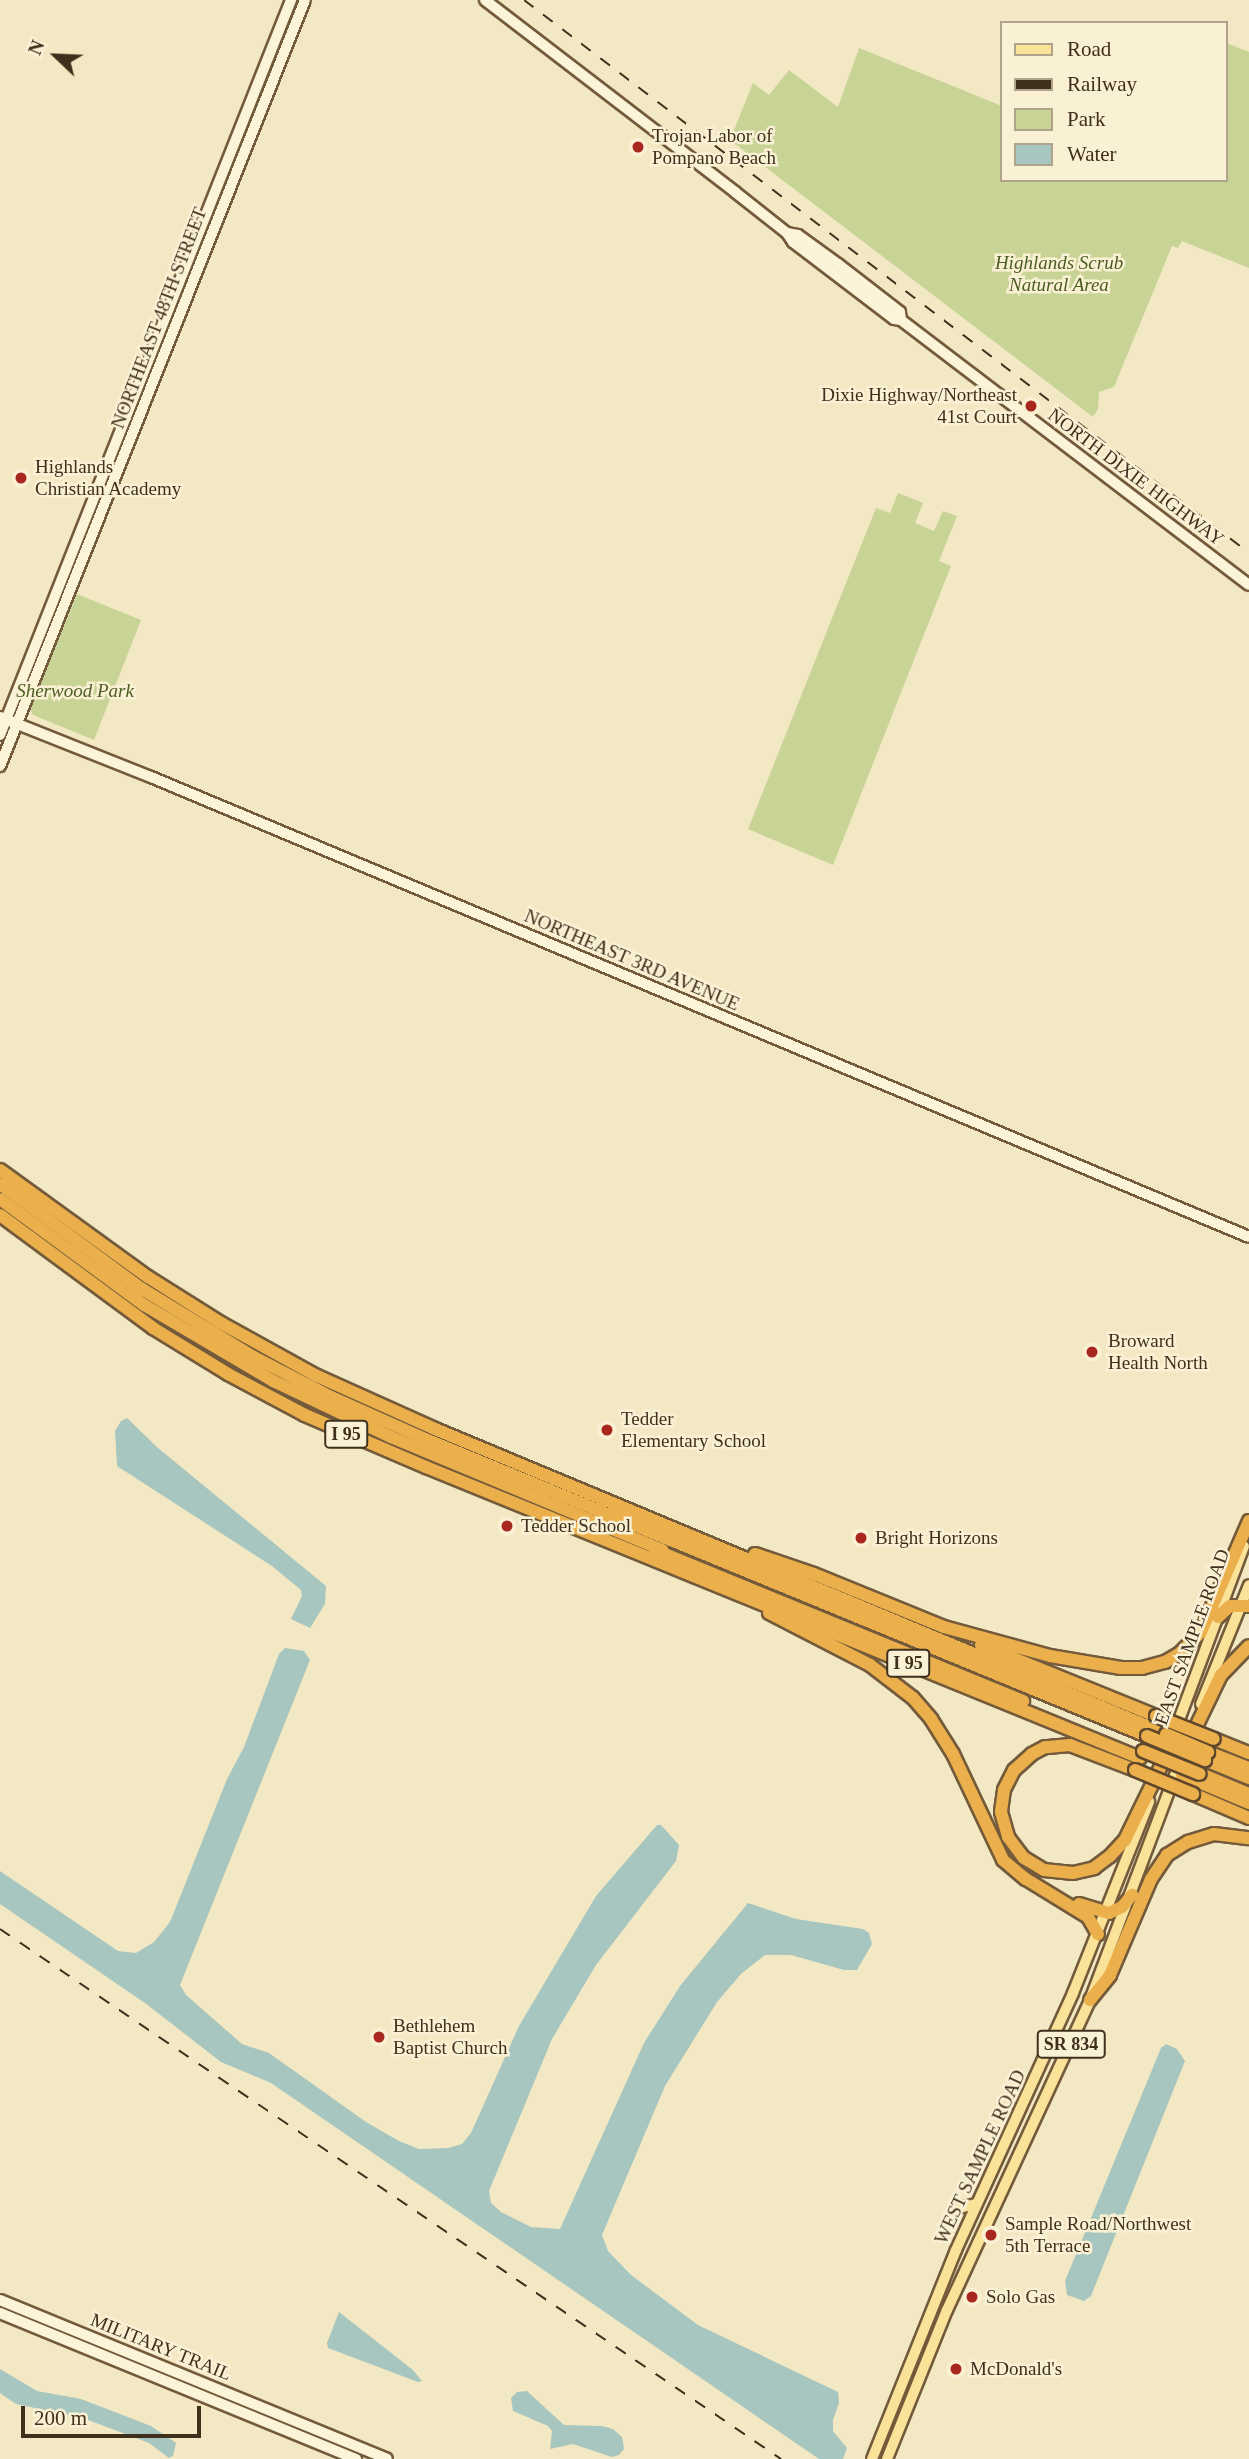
<!DOCTYPE html>
<html>
<head>
<meta charset="utf-8">
<style>
  body { margin:0 }
  #map { position:relative; width:1249px; height:2459px; overflow:hidden; background:#f3e8c4; font-family:Georgia,serif }
  div>[style] { position:absolute }
  .green>* { inset:0; background:#c8d396 }
  .water>* { inset:0; background:#a7c6bf }
  .roads { filter:drop-shadow(2px 0 #735a3b) drop-shadow(-2px 0 #735a3b) drop-shadow(0 2px #735a3b) drop-shadow(0 -2px #735a3b) }
  .secondary>* { height:10px; margin:-5px; padding:0 5px; transform-origin:5px; border-radius:5px; background:#fcf4d9 }
  .primary>* { height:10px; margin:-5px; padding:0 5px; transform-origin:5px; border-radius:5px; background:#fae299 }
  .highway>* { height:12px; margin:-6px; padding:0 6px; transform-origin:6px; border-radius:6px; background:#ebb04c }
  .rail>* { height:2px; margin-top:-1px; transform-origin:0; background:repeating-linear-gradient(90deg,#3f301d 0 12px,transparent 0 24px) }
  .bridges { filter:drop-shadow(2px 0 #5e472c) drop-shadow(-2px 0 #5e472c) drop-shadow(0 2px #5e472c) drop-shadow(0 -2px #5e472c) }
  .highway-bridge>* { height:12px; margin:-6px; padding:0 6px; transform-origin:6px; border-radius:6px; background:#ebb04c }
  .dots>* { width:19px; height:19px; translate:-50% -50%; box-sizing:border-box; border:4px solid #faf1d5; border-radius:50% }
  span { translate:-50% -50%; white-space:nowrap; text-align:center; line-height:1.15; -webkit-text-stroke:5px #faf1d5; paint-order:stroke }
  .shield-label span { padding:2px 5px; background:#faf1d5; border:2px solid; border-radius:5px; -webkit-text-stroke-width:0 }
  .shield-label { font-size:18px; color:#3f301d; font-weight:700 }
  .poi-label { font-size:19px; color:#3f301d }
  .left { translate:0 -50%; text-align:left }
  .right { translate:-100% -50%; text-align:right }
  .park-label { font-size:19px; color:#4b5e22; font-style:italic }
  .street-label { font-size:19px; color:#3f301d }
  .legend { position:absolute; left:1000px; top:21px; width:228px; height:161px; box-sizing:border-box; background:#faf1d5; border:2px solid #afa48b; margin:0; padding:9px 12px; list-style:none; font-size:21px; color:#3f301d }
  .legend li { display:flex; align-items:center; gap:14px; height:35px }
  .legend b { width:35px; border:2px solid #afa48b }
  .north { position:absolute; left:21px; top:21px; width:70px; height:70px; -webkit-text-stroke:5px #faf1d5; paint-order:stroke; rotate:293deg; font-size:19px; font-weight:700; line-height:28px; text-align:center; color:#3f301d }
  .north::after { content:''; display:block; margin:auto; width:24px; height:32px; background:#3f301d; clip-path:polygon(50% 0,100% 100%,50% 72%,0 100%) }
  .scale { position:absolute; left:21px; top:2406px; width:180px; height:32px; box-sizing:border-box; border:4px solid #3f301d; border-top:0; padding-left:9px; font-size:21px; line-height:24px; white-space:nowrap; color:#3f301d; -webkit-text-stroke:5px #faf1d5; paint-order:stroke }
</style>
</head>
<body>
<div id="map">
  <div class="green">
    <i style="clip-path:polygon(1226px 43px,1249px 52px,1249px 268px,1182px 241px,1178px 248px,1172px 246px,1114px 387px,1099px 392px,1098px 409px,1093px 417px,730px 140px,753px 83px,769px 95px,789px 70px,838px 107px,859px 48px,1002px 106px,1002px 180px,1226px 180px)"></i>
    <i style="clip-path:polygon(898px 493px,923px 503px,915px 523px,934px 531px,943px 511px,957px 516px,939px 561px,951px 566px,833px 865px,748px 829px,876px 508px,890px 513px)"></i>
    <i style="clip-path:polygon(77px 594px,141px 620px,94px 740px,33px 715px,30px 709px)"></i>
  </div>
  <div class="water">
    <i style="clip-path:polygon(127px 1418px,158px 1448px,326px 1586px,325px 1604px,310px 1628px,291px 1619px,302px 1596px,301px 1590px,272px 1566px,117px 1466px,115px 1431px,121px 1421px)"></i>
    <i style="clip-path:polygon(285px 1648px,304px 1651px,310px 1660px,180px 1985px,186px 1995px,242px 2044px,269px 2053px,366px 2122px,399px 2141px,419px 2149px,448px 2148px,462px 2144px,471px 2133px,519px 2026px,596px 1896px,657px 1825px,661px 1825px,679px 1845px,676px 1861px,596px 1965px,552px 2039px,489px 2191px,491px 2203px,501px 2212px,531px 2227px,560px 2229px,644px 2043px,680px 1986px,748px 1903px,796px 1919px,863px 1929px,869px 1933px,872px 1944px,857px 1970px,844px 1970px,791px 1955px,765px 1955px,741px 1974px,717px 2002px,665px 2086px,602px 2235px,608px 2251px,631px 2275px,698px 2325px,838px 2392px,839px 2403px,833px 2420px,833px 2431px,847px 2448px,843px 2459px,819px 2459px,271px 2083px,221px 2062px,145px 2003px,0 1904px,0 1871px,118px 1951px,136px 1953px,154px 1942px,170px 1922px,227px 1779px,244px 1747px,279px 1654px)"></i>
    <i style="clip-path:polygon(1166px 2044px,1177px 2049px,1185px 2061px,1091px 2296px,1084px 2301px,1067px 2295px,1065px 2281px,1161px 2048px)"></i>
    <i style="clip-path:polygon(339px 2312px,413px 2370px,422px 2381px,418px 2382px,328px 2348px,327px 2343px)"></i>
    <i style="clip-path:polygon(0 2369px,37px 2391px,81px 2399px,151px 2426px,176px 2443px,173px 2456px,169px 2458px,149px 2443px,83px 2418px,16px 2404px,0 2393px)"></i>
    <i style="clip-path:polygon(527px 2391px,564px 2425px,602px 2426px,613px 2429px,622px 2437px,624px 2449px,619px 2455px,612px 2457px,573px 2444px,550px 2449px,552px 2431px,548px 2426px,513px 2411px,511px 2398px,517px 2392px)"></i>
  </div>
  <div class="roads">
    <div class="secondary">
      <i style="left:485px;top:0;width:315px;rotate:37.5deg"></i>
      <i style="left:735px;top:192px;width:66px;rotate:38.3deg"></i>
      <i style="left:787px;top:233px;width:11px;rotate:56deg"></i>
      <i style="left:793px;top:242px;width:127px;rotate:37.3deg"></i>
      <i style="left:894px;top:319px;width:7px;rotate:8deg"></i>
      <i style="left:901px;top:320px;width:437px;rotate:37.3deg"></i>
      <i style="left:787px;top:233px;width:11px;rotate:10deg"></i>
      <i style="left:798px;top:235px;width:49px;rotate:35.9deg"></i>
      <i style="left:838px;top:264px;width:78px;rotate:37.7deg"></i>
      <i style="left:900px;top:312px;width:8px;rotate:83deg"></i>
      <i style="left:0;top:717px;width:162px;rotate:21.7deg"></i>
      <i style="left:151px;top:777px;width:1190px;rotate:22.73deg"></i>
      <i style="left:0;top:735px;width:791px;rotate:-68.4deg"></i>
      <i style="left:0;top:766px;width:824px;rotate:-68.29deg"></i>
      <i style="left:0;top:2300px;width:418px;rotate:22.3deg"></i>
      <i style="left:0;top:2313px;width:385px;rotate:22.3deg"></i>
    </div>
    <div class="primary">
      <i style="left:1201px;top:1704px;width:128px;rotate:-68deg"></i>
      <i style="left:1170px;top:1744px;width:211px;rotate:-69.5deg"></i>
      <i style="left:959px;top:2208px;width:17px;rotate:-13deg"></i>
      <i style="left:872px;top:2459px;width:225px;rotate:-68.1deg"></i>
      <i style="left:956px;top:2250px;width:282px;rotate:-65.5deg"></i>
      <i style="left:1073px;top:1993px;width:206px;rotate:-68.3deg"></i>
      <i style="left:887px;top:2459px;width:161px;rotate:-68.1deg"></i>
      <i style="left:947px;top:2310px;width:341px;rotate:-65.2deg"></i>
      <i style="left:1090px;top:2000px;width:254px;rotate:-69.3deg"></i>
    </div>
    <div class="highway">
      <i style="left:0;top:1170px;width:183px;rotate:35.9deg"></i>
      <i style="left:148px;top:1277px;width:86px;rotate:32.2deg"></i>
      <i style="left:221px;top:1323px;width:110px;rotate:28.9deg"></i>
      <i style="left:317px;top:1376px;width:129px;rotate:24.2deg"></i>
      <i style="left:435px;top:1429px;width:792px;rotate:22.65deg"></i>
      <i style="left:0;top:1184px;width:177px;rotate:36.5deg"></i>
      <i style="left:142px;top:1289px;width:131px;rotate:31.3deg"></i>
      <i style="left:254px;top:1357px;width:87px;rotate:27.5deg"></i>
      <i style="left:331px;top:1397px;width:108px;rotate:24deg"></i>
      <i style="left:430px;top:1441px;width:775px;rotate:22.36deg"></i>
      <i style="left:0;top:1199px;width:179px;rotate:36.4deg"></i>
      <i style="left:144px;top:1305px;width:150px;rotate:30.5deg"></i>
      <i style="left:273px;top:1381px;width:131px;rotate:25.4deg"></i>
      <i style="left:391px;top:1437px;width:294px;rotate:22.6deg"></i>
      <i style="left:0;top:1215px;width:190px;rotate:36.4deg"></i>
      <i style="left:153px;top:1328px;width:88px;rotate:31.5deg"></i>
      <i style="left:228px;top:1374px;width:87px;rotate:28deg"></i>
      <i style="left:305px;top:1415px;width:132px;rotate:23.3deg"></i>
      <i style="left:426px;top:1467px;width:771px;rotate:22.17deg"></i>
      <i style="left:655px;top:1550px;width:398px;rotate:22.3deg"></i>
      <i style="left:755px;top:1554px;width:62px;rotate:18.7deg"></i>
      <i style="left:814px;top:1574px;width:140px;rotate:22.2deg"></i>
      <i style="left:944px;top:1627px;width:110px;rotate:15.3deg"></i>
      <i style="left:1050px;top:1656px;width:72px;rotate:9.6deg"></i>
      <i style="left:1121px;top:1668px;width:21px"></i>
      <i style="left:1142px;top:1668px;width:24px;rotate:-15deg"></i>
      <i style="left:1165px;top:1662px;width:16px;rotate:-30deg"></i>
      <i style="left:1179px;top:1654px;width:31px;rotate:-45deg"></i>
      <i style="left:1201px;top:1632px;width:121px;rotate:-66.6deg"></i>
      <i style="left:769px;top:1613px;width:114px;rotate:27.2deg"></i>
      <i style="left:870px;top:1665px;width:54px;rotate:37.5deg"></i>
      <i style="left:913px;top:1698px;width:28px;rotate:49deg"></i>
      <i style="left:931px;top:1719px;width:41px;rotate:57.8deg"></i>
      <i style="left:953px;top:1754px;width:117px;rotate:64.7deg"></i>
      <i style="left:1003px;top:1860px;width:30px;rotate:40deg"></i>
      <i style="left:1026px;top:1879px;width:73px;rotate:31.5deg"></i>
      <i style="left:1088px;top:1917px;width:20px;rotate:60deg"></i>
      <i style="left:1218px;top:1617px;width:16px;rotate:-43deg"></i>
      <i style="left:1230px;top:1606px;width:19px"></i>
      <i style="left:981px;top:1645px;width:189px;rotate:22.1deg"></i>
      <i style="left:1214px;top:1739px;width:38px;rotate:22deg"></i>
      <i style="left:1208px;top:1752px;width:44px;rotate:21.3deg"></i>
      <i style="left:1181px;top:1758px;width:92px;rotate:-64.3deg"></i>
      <i style="left:1221px;top:1675px;width:40px;rotate:-46deg"></i>
      <i style="left:1205px;top:1760px;width:48px;rotate:22.2deg"></i>
      <i style="left:1135px;top:1770px;width:70px;rotate:-159deg"></i>
      <i style="left:1070px;top:1745px;width:25px;rotate:175deg"></i>
      <i style="left:1045px;top:1747px;width:15px;rotate:152deg"></i>
      <i style="left:1032px;top:1754px;width:24px;rotate:138deg"></i>
      <i style="left:1014px;top:1770px;width:22px;rotate:117deg"></i>
      <i style="left:1004px;top:1790px;width:22px;rotate:98deg"></i>
      <i style="left:1001px;top:1812px;width:26px;rotate:74deg"></i>
      <i style="left:1008px;top:1837px;width:26px;rotate:53deg"></i>
      <i style="left:1024px;top:1858px;width:23px;rotate:31deg"></i>
      <i style="left:1044px;top:1870px;width:29px;rotate:6deg"></i>
      <i style="left:1073px;top:1873px;width:22px;rotate:-13deg"></i>
      <i style="left:1094px;top:1868px;width:20px;rotate:-37deg"></i>
      <i style="left:1110px;top:1856px;width:22px;rotate:-47deg"></i>
      <i style="left:1125px;top:1840px;width:98px;rotate:-64deg"></i>
      <i style="left:1201px;top:1774px;width:52px;rotate:22.6deg"></i>
      <i style="left:1182px;top:1775px;width:73px;rotate:22.7deg"></i>
      <i style="left:1193px;top:1794px;width:61px;rotate:23.2deg"></i>
      <i style="left:1079px;top:1904px;width:31px;rotate:17deg"></i>
      <i style="left:1109px;top:1913px;width:14px;rotate:-25deg"></i>
      <i style="left:1122px;top:1907px;width:16px;rotate:-50deg"></i>
      <i style="left:1090px;top:2000px;width:32px;rotate:-51deg"></i>
      <i style="left:1110px;top:1975px;width:104px;rotate:-66.9deg"></i>
      <i style="left:1151px;top:1879px;width:29px;rotate:-56deg"></i>
      <i style="left:1167px;top:1855px;width:25px;rotate:-32deg"></i>
      <i style="left:1188px;top:1842px;width:27px;rotate:-17deg"></i>
      <i style="left:1214px;top:1834px;width:35px;rotate:7deg"></i>
    </div>
  </div>
  <div class="rail">
    <i style="left:524px;top:0;width:912px;rotate:37.33deg"></i>
    <i style="left:0;top:1929px;width:944px;rotate:34.16deg"></i>
  </div>
  <div class="bridges">
    <div class="highway-bridge">
      <i style="left:1156px;top:1716px;width:62px;rotate:21.6deg"></i>
      <i style="left:1166px;top:1734px;width:46px;rotate:23.2deg"></i>
      <i style="left:1147px;top:1736px;width:63px;rotate:22.5deg"></i>
      <i style="left:1143px;top:1751px;width:61px;rotate:22deg"></i>
      <i style="left:1135px;top:1770px;width:63px;rotate:22.5deg"></i>
    </div>
  </div>
  <div class="dots">
    <i style="left:638px;top:147px;background:#a82820"></i>
    <i style="left:1031px;top:406px;background:#a82820"></i>
    <i style="left:21px;top:478px;background:#a82820"></i>
    <i style="left:1092px;top:1352px;background:#a82820"></i>
    <i style="left:607px;top:1430px;background:#a82820"></i>
    <i style="left:507px;top:1526px;background:#a82820"></i>
    <i style="left:861px;top:1538px;background:#a82820"></i>
    <i style="left:379px;top:2037px;background:#a82820"></i>
    <i style="left:991px;top:2235px;background:#a82820"></i>
    <i style="left:972px;top:2297px;background:#a82820"></i>
    <i style="left:956px;top:2369px;background:#a82820"></i>
  </div>
  <div class="shield-label">
    <span style="left:346px;top:1434px">I 95</span>
    <span style="left:908px;top:1663px">I 95</span>
    <span style="left:1071px;top:2044px">SR 834</span>
  </div>
  <div class="poi-label">
    <span class="left" style="left:652px;top:147px">Trojan Labor of<br>Pompano Beach</span>
    <span class="right" style="left:1017px;top:406px">Dixie Highway/Northeast<br>41st Court</span>
    <span class="left" style="left:35px;top:478px">Highlands<br>Christian Academy</span>
    <span class="left" style="left:1108px;top:1352px">Broward<br>Health North</span>
    <span class="left" style="left:621px;top:1430px">Tedder<br>Elementary School</span>
    <span class="left" style="left:521px;top:1526px">Tedder School</span>
    <span class="left" style="left:875px;top:1538px">Bright Horizons</span>
    <span class="left" style="left:393px;top:2037px">Bethlehem<br>Baptist Church</span>
    <span class="left" style="left:1005px;top:2235px">Sample Road/Northwest<br>5th Terrace</span>
    <span class="left" style="left:986px;top:2297px">Solo Gas</span>
    <span class="left" style="left:970px;top:2369px">McDonald's</span>
  </div>
  <div class="park-label">
    <span style="left:1059px;top:274px">Highlands Scrub<br>Natural Area</span>
    <span style="left:75px;top:691px">Sherwood Park</span>
  </div>
  <div class="street-label">
    <span style="left:159px;top:318px;rotate:-69deg">NORTHEAST 48TH STREET</span>
    <span style="left:1136px;top:477px;rotate:37deg">NORTH DIXIE HIGHWAY</span>
    <span style="left:632px;top:960px;rotate:23deg">NORTHEAST 3RD AVENUE</span>
    <span style="left:1192px;top:1637px;rotate:-70deg">EAST SAMPLE ROAD</span>
    <span style="left:980px;top:2157px;rotate:-65deg">WEST SAMPLE ROAD</span>
    <span style="left:161px;top:2347px;rotate:22deg">MILITARY TRAIL</span>
  </div>
  <ul class="legend">
  <li><b style="height:9px;background:#fae299"></b>Road</li>
  <li><b style="height:9px;background:#3f301d"></b>Railway</li>
  <li><b style="height:19px;background:#c8d396"></b>Park</li>
  <li><b style="height:19px;background:#a7c6bf"></b>Water</li>
  </ul>
  <div class="north">N</div>
  <div class="scale">200 m</div>
</div>
</body>
</html>
